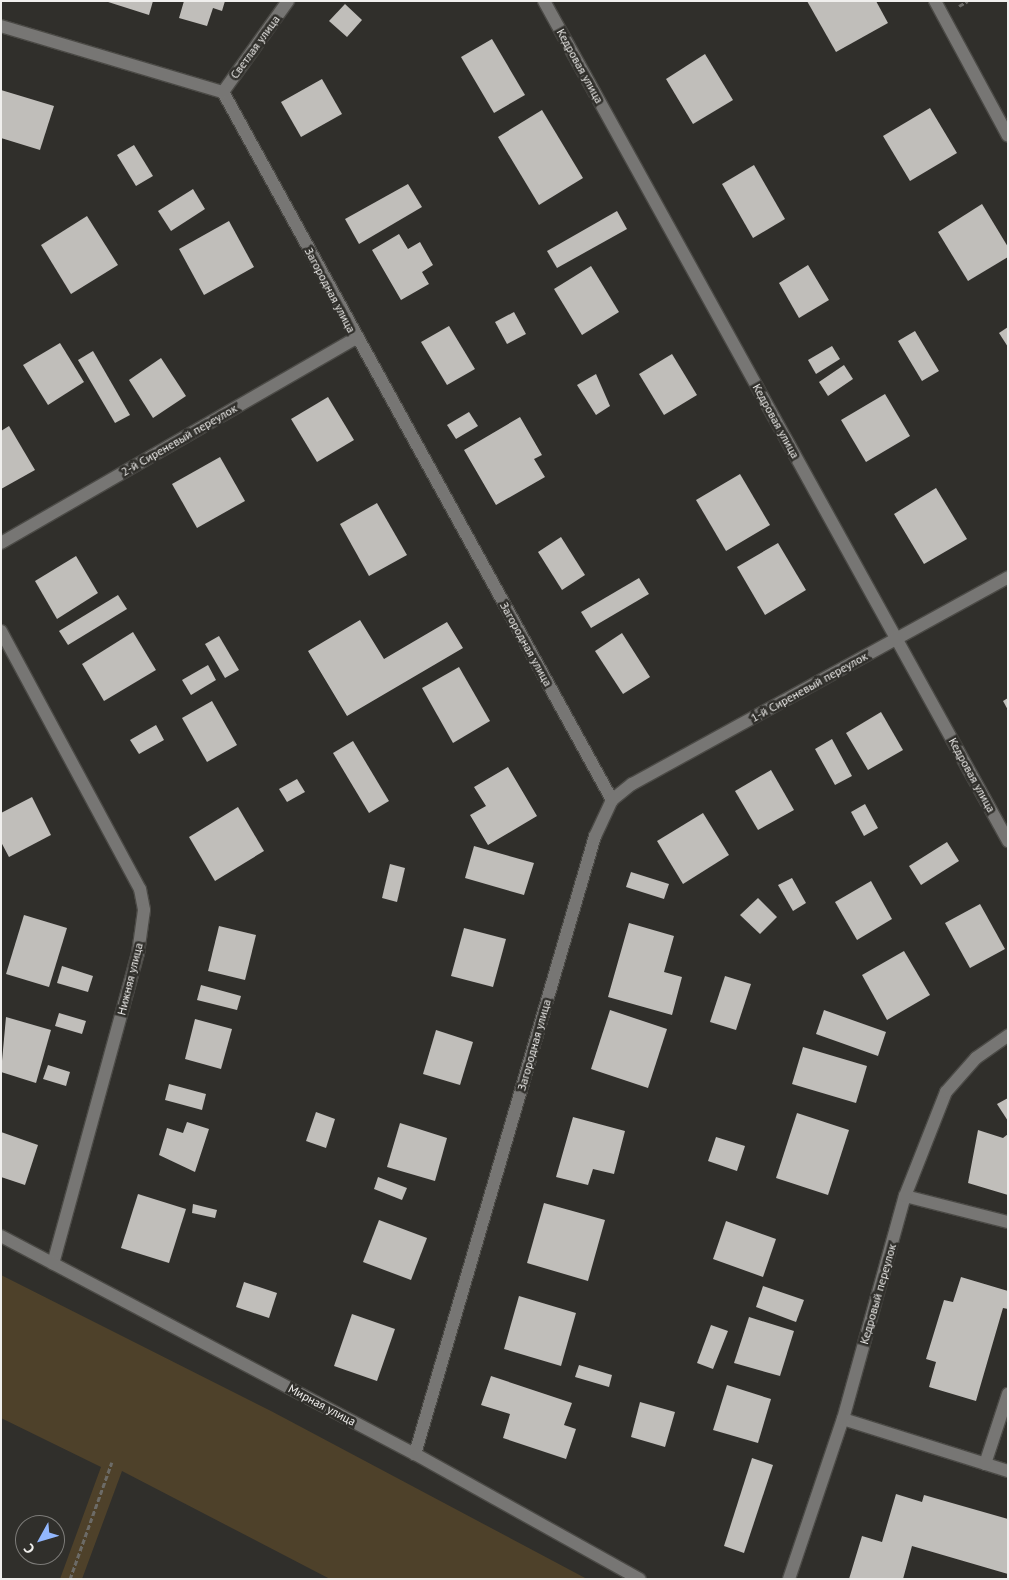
<!DOCTYPE html>
<meta charset="utf-8">
<style>
body{margin:0}
#map{position:relative;width:1009px;height:1580px;overflow:hidden;background:#302f2b;font-family:"PT Sans",sans-serif}
div>[style]{position:absolute}
[style*='--x']{left:calc(var(--x)*1px);top:calc(var(--y)*1px);width:calc(var(--w)*1px);rotate:calc(var(--a)*1deg)}
.green>*{inset:0;background:#4e412a}
.building>*{inset:0;background:#c0beba}
.path>*{height:3px;margin-top:-1.5px;transform-origin:0;background:repeating-linear-gradient(90deg,#6c6b67 0 5px,transparent 0 7.5px)}
.roads{filter:drop-shadow(1px 0 #4b4a46) drop-shadow(-1px 0 #4b4a46) drop-shadow(0 1px #4b4a46) drop-shadow(0 -1px #4b4a46)}
.minor>*{height:12px;margin:-6px;padding:0 6px;transform-origin:6px;border-radius:6px;background:#777674}
span{translate:-50% -50%;white-space:nowrap;text-align:center;line-height:1.15;-webkit-text-stroke:5px #302f2b;paint-order:stroke}
.street-label{font-size:12px;color:#f0efed}
.frame{position:absolute;inset:0;border:2px solid #f0efed;pointer-events:none}
.north{position:absolute;left:15px;top:1515px;width:50px;height:50px;box-sizing:border-box;background:#302f2b;border:1px solid #7d7c79;border-radius:50%;rotate:231deg;font-size:14px;font-weight:700;line-height:20px;text-align:center;color:#f0efed}
.north::after{content:'';display:block;margin:auto;width:18px;height:22px;background:#92b7fd;clip-path:polygon(50% 0,100% 100%,50% 72%,0 100%)}
</style>
<div id="map">
<div class="green">
<div style="clip-path:polygon(1px 1275px,271px 1411px,587px 1579px,330px 1579px,122px 1471px,82px 1579px,60px 1579px,101px 1467px,1px 1418px)"></div>
</div>
<div class="building">
<div style="clip-path:polygon(105px 1px,153px 1px,149px 15px)"></div>
<div style="clip-path:polygon(184px 1px,225px 1px,222px 11px,213px 8px,207px 26px,179px 18px)"></div>
<div style="clip-path:polygon(807px 1px,876px 1px,888px 23px,836px 52px)"></div>
<div style="clip-path:polygon(345px 4px,362px 20px,347px 37px,329px 21px)"></div>
<div style="clip-path:polygon(492px 39px,525px 95px,494px 113px,461px 57px)"></div>
<div style="clip-path:polygon(705px 54px,733px 100px,693px 124px,666px 79px)"></div>
<div style="clip-path:polygon(322px 79px,342px 114px,301px 137px,281px 102px)"></div>
<div style="clip-path:polygon(1px 90px,54px 106px,40px 150px,1px 138px)"></div>
<div style="clip-path:polygon(930px 108px,957px 153px,910px 181px,883px 136px)"></div>
<div style="clip-path:polygon(542px 110px,583px 178px,539px 205px,498px 137px)"></div>
<div style="clip-path:polygon(134px 145px,153px 176px,136px 186px,117px 155px)"></div>
<div style="clip-path:polygon(754px 165px,785px 219px,753px 238px,722px 184px)"></div>
<div style="clip-path:polygon(408px 184px,422px 207px,359px 244px,345px 219px)"></div>
<div style="clip-path:polygon(193px 189px,205px 209px,171px 231px,158px 211px)"></div>
<div style="clip-path:polygon(982px 204px,1008px 247px,1008px 257px,968px 281px,938px 232px)"></div>
<div style="clip-path:polygon(617px 211px,627px 229px,557px 268px,547px 251px)"></div>
<div style="clip-path:polygon(87px 216px,118px 265px,71px 294px,41px 245px)"></div>
<div style="clip-path:polygon(229px 221px,254px 267px,204px 295px,179px 249px)"></div>
<div style="clip-path:polygon(399px 234px,408px 249px,420px 242px,433px 265px,422px 272px,429px 284px,401px 300px,372px 250px)"></div>
<div style="clip-path:polygon(808px 265px,829px 300px,799px 318px,779px 283px)"></div>
<div style="clip-path:polygon(591px 266px,619px 312px,582px 335px,554px 289px)"></div>
<div style="clip-path:polygon(514px 312px,526px 334px,507px 344px,495px 322px)"></div>
<div style="clip-path:polygon(449px 326px,475px 369px,447px 385px,421px 342px)"></div>
<div style="clip-path:polygon(1008px 327px,1008px 347px,999px 333px)"></div>
<div style="clip-path:polygon(915px 331px,939px 371px,922px 381px,898px 341px)"></div>
<div style="clip-path:polygon(60px 343px,84px 382px,48px 405px,23px 365px)"></div>
<div style="clip-path:polygon(832px 346px,840px 359px,816px 374px,808px 360px)"></div>
<div style="clip-path:polygon(93px 351px,130px 415px,115px 423px,78px 360px)"></div>
<div style="clip-path:polygon(672px 354px,697px 395px,664px 415px,639px 374px)"></div>
<div style="clip-path:polygon(161px 358px,186px 396px,153px 418px,129px 380px)"></div>
<div style="clip-path:polygon(844px 365px,853px 379px,828px 396px,819px 382px)"></div>
<div style="clip-path:polygon(596px 374px,610px 406px,596px 415px,577px 385px)"></div>
<div style="clip-path:polygon(885px 394px,910px 436px,866px 462px,841px 420px)"></div>
<div style="clip-path:polygon(328px 397px,354px 440px,317px 462px,291px 419px)"></div>
<div style="clip-path:polygon(469px 412px,478px 426px,456px 439px,447px 425px)"></div>
<div style="clip-path:polygon(520px 417px,542px 455px,534px 459px,545px 477px,496px 505px,464px 450px)"></div>
<div style="clip-path:polygon(9px 426px,35px 470px,1px 489px,1px 431px)"></div>
<div style="clip-path:polygon(220px 457px,245px 501px,197px 528px,172px 484px)"></div>
<div style="clip-path:polygon(740px 474px,770px 525px,726px 551px,696px 500px)"></div>
<div style="clip-path:polygon(936px 488px,967px 539px,924px 564px,894px 514px)"></div>
<div style="clip-path:polygon(377px 503px,407px 555px,369px 576px,340px 524px)"></div>
<div style="clip-path:polygon(561px 537px,585px 575px,562px 590px,538px 552px)"></div>
<div style="clip-path:polygon(778px 543px,806px 590px,765px 615px,737px 567px)"></div>
<div style="clip-path:polygon(76px 556px,98px 593px,57px 619px,35px 581px)"></div>
<div style="clip-path:polygon(639px 578px,649px 594px,591px 628px,581px 612px)"></div>
<div style="clip-path:polygon(118px 595px,127px 609px,68px 645px,59px 631px)"></div>
<div style="clip-path:polygon(360px 620px,384px 659px,447px 622px,463px 648px,347px 716px,308px 651px)"></div>
<div style="clip-path:polygon(133px 632px,156px 670px,104px 701px,82px 664px)"></div>
<div style="clip-path:polygon(622px 633px,650px 677px,623px 694px,595px 651px)"></div>
<div style="clip-path:polygon(219px 636px,239px 670px,225px 678px,205px 644px)"></div>
<div style="clip-path:polygon(208px 665px,216px 680px,191px 695px,182px 680px)"></div>
<div style="clip-path:polygon(459px 667px,490px 721px,453px 743px,422px 688px)"></div>
<div style="clip-path:polygon(1008px 698px,1008px 710px,1003px 701px)"></div>
<div style="clip-path:polygon(212px 701px,237px 745px,207px 762px,182px 718px)"></div>
<div style="clip-path:polygon(881px 712px,903px 750px,868px 770px,846px 733px)"></div>
<div style="clip-path:polygon(156px 725px,164px 740px,139px 754px,130px 740px)"></div>
<div style="clip-path:polygon(832px 739px,852px 776px,835px 785px,815px 749px)"></div>
<div style="clip-path:polygon(353px 741px,389px 801px,369px 813px,333px 753px)"></div>
<div style="clip-path:polygon(508px 767px,537px 816px,488px 845px,470px 815px,486px 806px,474px 787px)"></div>
<div style="clip-path:polygon(771px 770px,794px 810px,758px 830px,735px 791px)"></div>
<div style="clip-path:polygon(297px 779px,305px 792px,287px 802px,279px 789px)"></div>
<div style="clip-path:polygon(32px 797px,51px 835px,9px 857px,1px 842px,1px 813px)"></div>
<div style="clip-path:polygon(865px 804px,878px 828px,864px 836px,851px 812px)"></div>
<div style="clip-path:polygon(238px 807px,264px 851px,215px 881px,189px 837px)"></div>
<div style="clip-path:polygon(703px 813px,729px 855px,683px 884px,657px 841px)"></div>
<div style="clip-path:polygon(947px 842px,959px 861px,921px 885px,909px 866px)"></div>
<div style="clip-path:polygon(474px 846px,534px 863px,524px 895px,465px 878px)"></div>
<div style="clip-path:polygon(390px 864px,405px 868px,397px 902px,382px 898px)"></div>
<div style="clip-path:polygon(631px 872px,669px 884px,664px 899px,626px 887px)"></div>
<div style="clip-path:polygon(792px 878px,806px 903px,793px 911px,778px 885px)"></div>
<div style="clip-path:polygon(871px 881px,892px 919px,857px 940px,835px 902px)"></div>
<div style="clip-path:polygon(758px 898px,777px 917px,760px 934px,740px 915px)"></div>
<div style="clip-path:polygon(980px 904px,1005px 949px,970px 968px,945px 923px)"></div>
<div style="clip-path:polygon(24px 915px,67px 928px,49px 987px,6px 974px)"></div>
<div style="clip-path:polygon(629px 923px,674px 936px,664px 972px,682px 977px,672px 1015px,608px 997px)"></div>
<div style="clip-path:polygon(219px 926px,256px 935px,245px 980px,208px 971px)"></div>
<div style="clip-path:polygon(464px 928px,506px 939px,493px 987px,451px 976px)"></div>
<div style="clip-path:polygon(904px 951px,930px 995px,887px 1020px,862px 975px)"></div>
<div style="clip-path:polygon(62px 966px,93px 976px,88px 992px,57px 983px)"></div>
<div style="clip-path:polygon(725px 976px,751px 984px,736px 1030px,710px 1022px)"></div>
<div style="clip-path:polygon(201px 985px,241px 996px,237px 1010px,197px 1000px)"></div>
<div style="clip-path:polygon(610px 1010px,667px 1029px,648px 1088px,591px 1069px)"></div>
<div style="clip-path:polygon(824px 1010px,886px 1032px,878px 1056px,816px 1034px)"></div>
<div style="clip-path:polygon(59px 1013px,86px 1021px,82px 1034px,55px 1026px)"></div>
<div style="clip-path:polygon(6px 1017px,51px 1030px,36px 1083px,1px 1072px)"></div>
<div style="clip-path:polygon(195px 1019px,232px 1029px,221px 1069px,185px 1059px)"></div>
<div style="clip-path:polygon(436px 1030px,473px 1042px,460px 1085px,423px 1074px)"></div>
<div style="clip-path:polygon(803px 1047px,867px 1066px,856px 1103px,792px 1084px)"></div>
<div style="clip-path:polygon(48px 1065px,70px 1072px,66px 1086px,43px 1079px)"></div>
<div style="clip-path:polygon(169px 1084px,206px 1094px,202px 1110px,165px 1100px)"></div>
<div style="clip-path:polygon(1008px 1098px,1008px 1121px,997px 1104px)"></div>
<div style="clip-path:polygon(316px 1112px,335px 1119px,326px 1148px,306px 1141px)"></div>
<div style="clip-path:polygon(797px 1113px,849px 1130px,828px 1195px,776px 1178px)"></div>
<div style="clip-path:polygon(573px 1117px,625px 1131px,614px 1174px,593px 1169px,588px 1185px,556px 1177px)"></div>
<div style="clip-path:polygon(187px 1122px,209px 1129px,195px 1172px,159px 1155px,167px 1128px,183px 1133px)"></div>
<div style="clip-path:polygon(400px 1123px,447px 1138px,435px 1181px,387px 1167px)"></div>
<div style="clip-path:polygon(978px 1130px,1003px 1138px,1008px 1134px,1008px 1195px,968px 1183px)"></div>
<div style="clip-path:polygon(1px 1132px,38px 1145px,25px 1185px,1px 1177px)"></div>
<div style="clip-path:polygon(716px 1137px,745px 1146px,737px 1171px,708px 1161px)"></div>
<div style="clip-path:polygon(378px 1177px,407px 1188px,402px 1200px,374px 1189px)"></div>
<div style="clip-path:polygon(138px 1194px,186px 1209px,169px 1263px,121px 1248px)"></div>
<div style="clip-path:polygon(544px 1203px,605px 1220px,588px 1281px,527px 1263px)"></div>
<div style="clip-path:polygon(193px 1204px,217px 1210px,215px 1218px,192px 1213px)"></div>
<div style="clip-path:polygon(379px 1220px,427px 1238px,411px 1280px,363px 1262px)"></div>
<div style="clip-path:polygon(726px 1221px,776px 1239px,763px 1277px,713px 1259px)"></div>
<div style="clip-path:polygon(961px 1277px,1008px 1291px,1008px 1309px,1003px 1308px,976px 1401px,929px 1387px,936px 1362px,926px 1359px,944px 1300px,953px 1302px)"></div>
<div style="clip-path:polygon(244px 1282px,277px 1293px,269px 1318px,236px 1307px)"></div>
<div style="clip-path:polygon(763px 1286px,804px 1300px,796px 1322px,756px 1307px)"></div>
<div style="clip-path:polygon(519px 1296px,576px 1313px,561px 1366px,504px 1349px)"></div>
<div style="clip-path:polygon(352px 1314px,395px 1329px,377px 1381px,334px 1366px)"></div>
<div style="clip-path:polygon(749px 1317px,794px 1331px,780px 1376px,734px 1363px)"></div>
<div style="clip-path:polygon(711px 1325px,728px 1331px,713px 1369px,697px 1363px)"></div>
<div style="clip-path:polygon(579px 1365px,612px 1375px,609px 1387px,575px 1377px)"></div>
<div style="clip-path:polygon(491px 1376px,572px 1403px,564px 1425px,576px 1429px,566px 1459px,503px 1438px,510px 1414px,481px 1405px)"></div>
<div style="clip-path:polygon(727px 1385px,771px 1399px,758px 1443px,713px 1430px)"></div>
<div style="clip-path:polygon(640px 1402px,675px 1412px,665px 1447px,631px 1437px)"></div>
<div style="clip-path:polygon(752px 1458px,773px 1465px,744px 1553px,724px 1546px)"></div>
<div style="clip-path:polygon(896px 1494px,922px 1502px,924px 1495px,1008px 1519px,1008px 1574px,912px 1546px,903px 1579px,849px 1579px,862px 1536px,882px 1542px)"></div>
</div>
<div class="path">
<div style="--x:959;--y:6;--w:10;--a:-29"></div>
<div style="--x:70;--y:1579;--w:124;--a:-70.3"></div>
</div>
<div class="roads">
<div class="minor">
<div style="--x:544;--y:1;--w:960;--a:61.08"></div>
<div style="--x:935;--y:1;--w:153;--a:61.6"></div>
<div style="--x:1;--y:26;--w:232;--a:16.6"></div>
<div style="--x:223;--y:92;--w:808;--a:61.21"></div>
<div style="--x:612;--y:800;--w:40;--a:115"></div>
<div style="--x:595;--y:836;--w:644;--a:106.24"></div>
<div style="--x:223;--y:92;--w:112;--a:-54.5"></div>
<div style="--x:1;--y:543;--w:410;--a:-30"></div>
<div style="--x:1;--y:631;--w:293;--a:61.7"></div>
<div style="--x:140;--y:889;--w:21;--a:79"></div>
<div style="--x:144;--y:910;--w:43;--a:97.9"></div>
<div style="--x:138;--y:953;--w:322;--a:105.3"></div>
<div style="--x:612;--y:800;--w:26;--a:-39"></div>
<div style="--x:632;--y:784;--w:429;--a:-28.8"></div>
<div style="--x:905;--y:1196;--w:106;--a:14.2"></div>
<div style="--x:1;--y:1236;--w:468;--a:27.8"></div>
<div style="--x:415;--y:1454;--w:257;--a:29.1"></div>
<div style="--x:843;--y:1419;--w:173;--a:17.5"></div>
<div style="--x:985;--y:1464;--w:74;--a:-71.8"></div>
<div style="--x:789;--y:1579;--w:169;--a:-71.4"></div>
<div style="--x:843;--y:1419;--w:231;--a:-74.5"></div>
<div style="--x:905;--y:1196;--w:112;--a:-68.5"></div>
<div style="--x:946;--y:1092;--w:45;--a:-48.6"></div>
<div style="--x:976;--y:1058;--w:39;--a:-35"></div>
</div>
</div>
<div class="street-label">
<span style="left:255px;top:47px;rotate:-54deg">Светлая улица</span>
<span style="left:580px;top:66px;rotate:61deg">Кедровая улица</span>
<span style="left:330px;top:290px;rotate:62deg">Загородная улица</span>
<span style="left:776px;top:421px;rotate:61deg">Кедровая улица</span>
<span style="left:179px;top:440px;rotate:-30deg">2-й Сиреневый переулок</span>
<span style="left:526px;top:644px;rotate:61deg">Загородная улица</span>
<span style="left:809px;top:687px;rotate:-29deg">1-й Сиреневый переулок</span>
<span style="left:972px;top:775px;rotate:61deg">Кедровая улица</span>
<span style="left:130px;top:979px;rotate:-76deg">Нижняя улица</span>
<span style="left:534px;top:1045px;rotate:-74deg">Загородная улица</span>
<span style="left:878px;top:1294px;rotate:-74deg">Кедровый переулок</span>
<span style="left:322px;top:1405px;rotate:28deg">Мирная улица</span>
</div>
<div class="frame"></div>
<div class="north">С</div>
</div>
